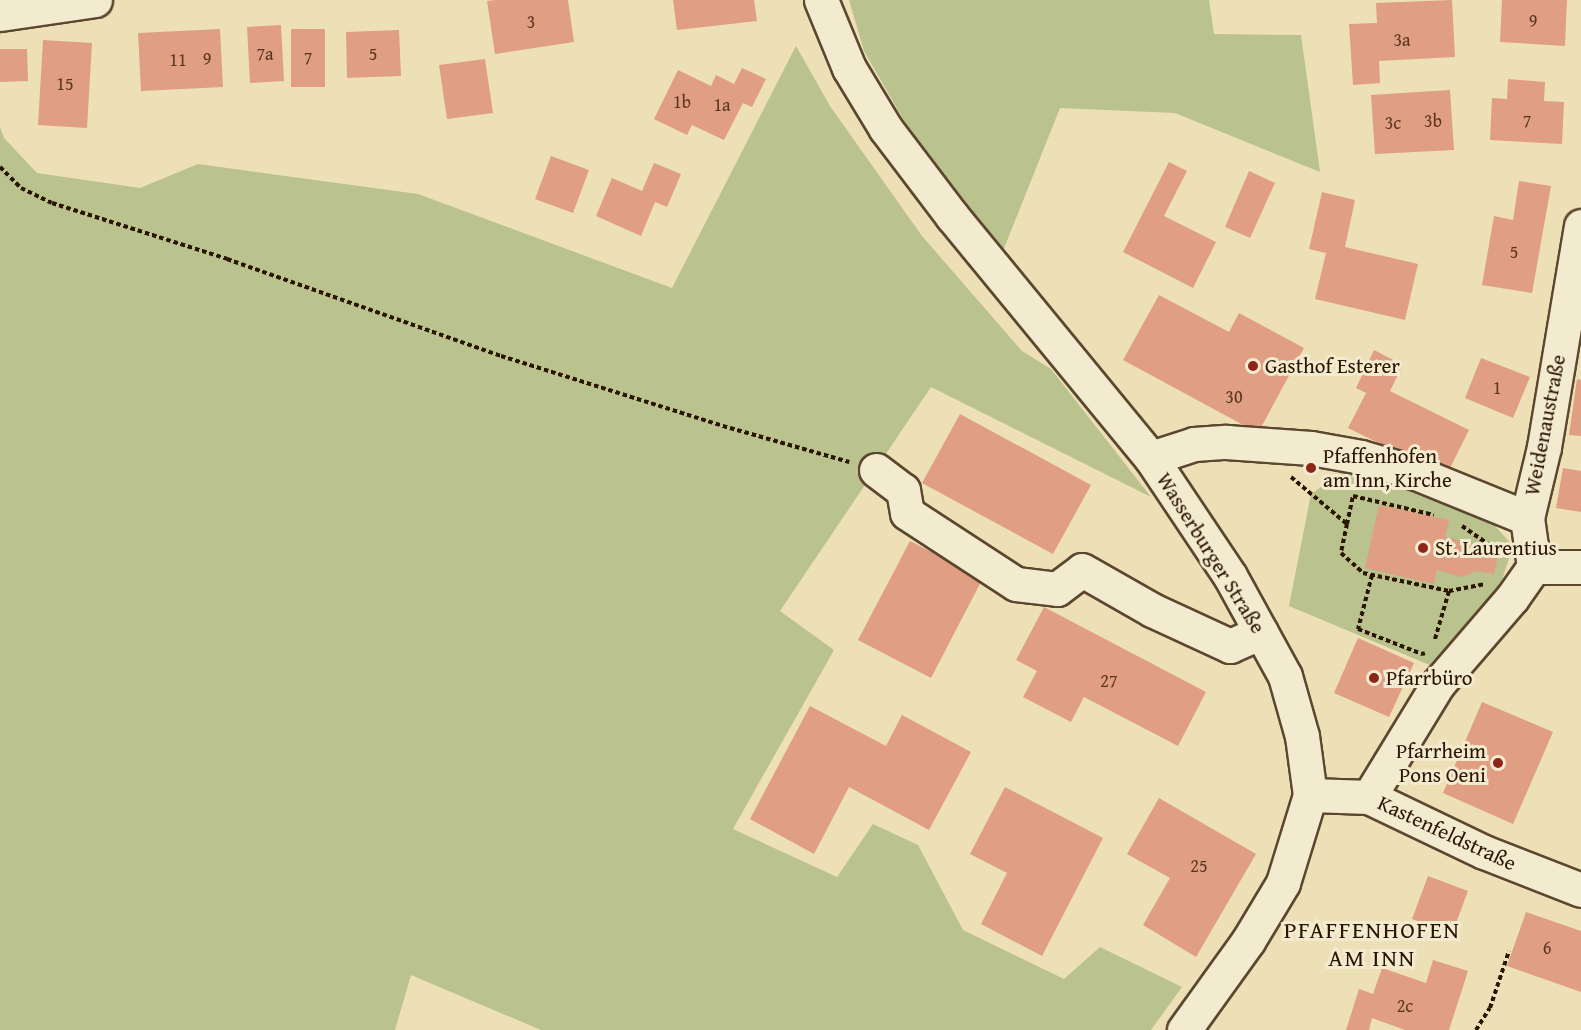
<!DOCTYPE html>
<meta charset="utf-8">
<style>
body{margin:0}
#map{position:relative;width:1581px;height:1030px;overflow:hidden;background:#ede0b7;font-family:"Gentium Book Plus",serif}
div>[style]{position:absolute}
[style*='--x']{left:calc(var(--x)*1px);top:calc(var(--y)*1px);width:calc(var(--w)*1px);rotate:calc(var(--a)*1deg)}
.green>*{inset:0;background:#bac28d}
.building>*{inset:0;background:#e09e82}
.path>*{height:4px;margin-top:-2px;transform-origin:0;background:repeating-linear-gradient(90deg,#2b1400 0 4.5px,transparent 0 7.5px)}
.roads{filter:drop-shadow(2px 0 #5c472e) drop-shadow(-2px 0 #5c472e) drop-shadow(0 2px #5c472e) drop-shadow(0 -2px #5c472e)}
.minor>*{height:33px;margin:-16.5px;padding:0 16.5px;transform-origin:16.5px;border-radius:16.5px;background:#f3ebd0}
.dots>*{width:16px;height:16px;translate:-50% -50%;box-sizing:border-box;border:3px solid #f3ebd0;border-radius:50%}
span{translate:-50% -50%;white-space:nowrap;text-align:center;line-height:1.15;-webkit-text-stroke:6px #f3ebd0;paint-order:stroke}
.number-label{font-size:18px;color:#583620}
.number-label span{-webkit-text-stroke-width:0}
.poi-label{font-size:21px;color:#2b1400}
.left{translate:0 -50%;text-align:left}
.right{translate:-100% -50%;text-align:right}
.street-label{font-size:21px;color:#2b1400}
.quarter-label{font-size:24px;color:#2b1400;letter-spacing:1.5px}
</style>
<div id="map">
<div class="green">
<div style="clip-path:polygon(849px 0,1209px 0,1214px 34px,1301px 35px,1320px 172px,1175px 113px,1060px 108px,1003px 251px,906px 124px,864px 51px)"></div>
<div style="clip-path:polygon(796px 46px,830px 106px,922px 236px,1022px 351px,1051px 369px,1151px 497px,931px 387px,780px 611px,834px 650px,733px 829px,837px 877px,873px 824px,918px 845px,963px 930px,1064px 979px,1100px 947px,1182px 987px,1151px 1030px,541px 1030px,411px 975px,395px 1030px,0 1030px,0 127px,4px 138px,37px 173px,140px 188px,198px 164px,418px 194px,672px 288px)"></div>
<div style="clip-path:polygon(1352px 465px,1478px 507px,1513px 546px,1502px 580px,1465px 633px,1432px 666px,1289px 606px,1311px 494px)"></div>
</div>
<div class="building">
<div style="clip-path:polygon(496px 0,568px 0,574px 42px,495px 54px,487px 1px)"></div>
<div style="clip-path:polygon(673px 0,754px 0,757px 21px,677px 30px)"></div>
<div style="clip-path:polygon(1452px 0,1455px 57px,1379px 61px,1380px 83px,1353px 85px,1349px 24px,1377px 23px,1376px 3px)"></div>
<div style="clip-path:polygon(1502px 0,1567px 0,1565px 46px,1500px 42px)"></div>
<div style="clip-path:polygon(281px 25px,284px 81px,250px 83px,247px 27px)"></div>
<div style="clip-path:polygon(220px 29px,223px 87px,141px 91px,138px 33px)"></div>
<div style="clip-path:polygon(291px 29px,325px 29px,325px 87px,291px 87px)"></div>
<div style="clip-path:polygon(399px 30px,401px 76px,347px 78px,346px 32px)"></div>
<div style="clip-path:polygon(43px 40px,92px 43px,87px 128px,38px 125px)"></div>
<div style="clip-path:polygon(0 49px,27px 49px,28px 81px,0 82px)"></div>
<div style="clip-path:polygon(485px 59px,493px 113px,447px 119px,439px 65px)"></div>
<div style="clip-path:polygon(742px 68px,766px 79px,752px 107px,743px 103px,724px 140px,692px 125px,687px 135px,654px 119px,678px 70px,711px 86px,716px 75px,734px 84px)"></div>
<div style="clip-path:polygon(1508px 79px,1545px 82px,1544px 101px,1564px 102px,1562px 144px,1490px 140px,1492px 98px,1507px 99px)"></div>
<div style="clip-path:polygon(1450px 90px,1454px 150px,1375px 154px,1371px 95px)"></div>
<div style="clip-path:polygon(551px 156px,589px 170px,573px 213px,535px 199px)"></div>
<div style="clip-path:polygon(1169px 162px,1187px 171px,1164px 216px,1216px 242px,1193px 288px,1123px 252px)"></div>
<div style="clip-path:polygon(654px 163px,681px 174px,667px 207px,655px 202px,641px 236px,596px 216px,612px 178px,642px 191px)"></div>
<div style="clip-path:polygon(1249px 171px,1275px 183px,1250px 238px,1225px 227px)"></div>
<div style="clip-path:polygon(1519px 181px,1551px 186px,1532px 293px,1482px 285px,1494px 216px,1513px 220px)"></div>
<div style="clip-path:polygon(1322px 192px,1355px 200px,1345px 247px,1418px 264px,1405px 320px,1315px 299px,1326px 253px,1309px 249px)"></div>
<div style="clip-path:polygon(1159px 295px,1229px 332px,1239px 313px,1304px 348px,1258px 433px,1123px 360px)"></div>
<div style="clip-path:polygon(1374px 350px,1403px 365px,1390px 391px,1469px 430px,1446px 476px,1348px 428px,1366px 393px,1356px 388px)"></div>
<div style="clip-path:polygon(1481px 358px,1530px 377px,1513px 418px,1465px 398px)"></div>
<div style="clip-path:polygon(1577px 379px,1581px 380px,1581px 436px,1569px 435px)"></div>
<div style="clip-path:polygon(960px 414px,1091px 485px,1053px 554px,922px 483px)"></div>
<div style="clip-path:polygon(1563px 468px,1581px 471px,1581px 512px,1556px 508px)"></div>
<div style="clip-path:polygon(1379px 505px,1449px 520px,1445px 537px,1472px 543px,1480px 552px,1498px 555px,1494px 574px,1476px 571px,1462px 577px,1437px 570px,1434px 584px,1365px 568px)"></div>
<div style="clip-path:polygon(910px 541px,983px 578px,931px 678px,858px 640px)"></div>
<div style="clip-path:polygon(1044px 607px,1206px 692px,1178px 746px,1084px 697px,1071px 722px,1023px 697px,1037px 671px,1016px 660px)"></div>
<div style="clip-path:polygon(1358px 638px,1414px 663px,1389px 717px,1334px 693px)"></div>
<div style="clip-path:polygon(1482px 702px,1553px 732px,1513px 824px,1443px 793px)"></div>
<div style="clip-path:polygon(810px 706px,886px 746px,902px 715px,971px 752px,929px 830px,849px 787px,814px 854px,750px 819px)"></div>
<div style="clip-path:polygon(1005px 787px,1103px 838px,1042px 956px,981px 924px,1007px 873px,970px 854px)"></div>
<div style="clip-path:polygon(1159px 798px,1256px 854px,1196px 957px,1143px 925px,1170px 878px,1127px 854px)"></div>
<div style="clip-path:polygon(1428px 876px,1468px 891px,1452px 934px,1412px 919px)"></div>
<div style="clip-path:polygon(1526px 912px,1581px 931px,1581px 992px,1507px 966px)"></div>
<div style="clip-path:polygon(1433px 960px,1468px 971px,1449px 1030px,1405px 1030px,1372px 1018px,1369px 1030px,1346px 1030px,1359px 989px,1373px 994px,1382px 968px,1426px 983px)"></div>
</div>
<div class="path">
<div style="--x:0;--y:167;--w:30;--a:45"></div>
<div style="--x:21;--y:188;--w:34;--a:26"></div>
<div style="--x:52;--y:203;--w:184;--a:17.7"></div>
<div style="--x:227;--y:259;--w:291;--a:19.5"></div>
<div style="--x:501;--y:356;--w:240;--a:17.5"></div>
<div style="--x:730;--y:428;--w:124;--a:15.9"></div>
<div style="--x:1291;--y:477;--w:73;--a:40"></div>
<div style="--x:1347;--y:524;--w:30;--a:102"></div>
<div style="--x:1341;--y:553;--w:30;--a:42"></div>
<div style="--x:1363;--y:573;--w:88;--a:11.8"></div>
<div style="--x:1449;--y:591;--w:37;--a:-11"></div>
<div style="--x:1347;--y:524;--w:29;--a:-78"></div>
<div style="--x:1353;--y:496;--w:83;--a:13.2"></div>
<div style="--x:1462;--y:526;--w:47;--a:34.7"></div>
<div style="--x:1372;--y:575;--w:56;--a:104.5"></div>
<div style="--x:1358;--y:629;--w:69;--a:21.3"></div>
<div style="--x:1422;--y:654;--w:3;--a:-18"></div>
<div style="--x:1435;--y:639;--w:50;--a:-73.7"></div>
<div style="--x:1476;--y:1030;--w:26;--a:-58"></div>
<div style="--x:1490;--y:1008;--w:60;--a:-71.6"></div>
</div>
<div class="roads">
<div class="minor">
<div style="--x:821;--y:0;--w:74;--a:67.6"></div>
<div style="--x:849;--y:68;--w:71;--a:58.8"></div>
<div style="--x:886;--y:129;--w:109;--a:52.8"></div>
<div style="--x:952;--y:216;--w:313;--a:50.6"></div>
<div style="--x:1151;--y:458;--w:142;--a:56.2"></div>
<div style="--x:1230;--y:576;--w:114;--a:61.2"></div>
<div style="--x:1285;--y:676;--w:62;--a:74.2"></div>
<div style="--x:1302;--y:736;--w:60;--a:82.3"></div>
<div style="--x:1310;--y:795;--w:92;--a:107.1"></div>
<div style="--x:1283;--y:883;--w:68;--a:121.1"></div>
<div style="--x:1248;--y:941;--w:110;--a:125.7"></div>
<div style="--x:0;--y:14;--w:96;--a:-8.4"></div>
<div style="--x:1151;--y:458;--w:45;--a:-18"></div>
<div style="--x:1194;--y:444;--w:32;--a:-4"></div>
<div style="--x:1226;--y:442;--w:85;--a:4"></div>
<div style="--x:1311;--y:448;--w:51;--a:10.2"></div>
<div style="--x:1361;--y:457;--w:57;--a:16.2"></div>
<div style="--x:1416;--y:473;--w:120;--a:22.1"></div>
<div style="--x:876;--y:470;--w:34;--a:37"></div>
<div style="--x:903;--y:490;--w:23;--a:80"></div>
<div style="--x:907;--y:513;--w:130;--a:33.1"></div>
<div style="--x:1016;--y:584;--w:41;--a:7"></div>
<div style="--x:1057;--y:589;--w:31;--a:-37"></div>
<div style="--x:1082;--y:570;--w:81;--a:29.7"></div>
<div style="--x:1152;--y:610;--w:86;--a:24.8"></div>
<div style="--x:1230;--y:646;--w:34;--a:-24"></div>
<div style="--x:1534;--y:567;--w:47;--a:0"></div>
<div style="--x:1310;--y:795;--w:59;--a:1.9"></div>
<div style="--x:1369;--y:797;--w:127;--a:25.6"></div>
<div style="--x:1484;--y:852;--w:104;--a:21.4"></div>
<div style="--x:1369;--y:797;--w:132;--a:-58.6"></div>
<div style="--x:1438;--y:684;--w:113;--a:-49.3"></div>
<div style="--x:1512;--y:598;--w:38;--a:-55"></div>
<div style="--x:1534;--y:567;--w:49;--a:-98.1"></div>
<div style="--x:1527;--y:518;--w:73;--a:-76.5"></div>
<div style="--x:1544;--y:447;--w:224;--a:-80.5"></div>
</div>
</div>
<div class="dots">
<div style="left:1253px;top:366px;background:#8f2418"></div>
<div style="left:1311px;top:468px;background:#8f2418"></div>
<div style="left:1423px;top:548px;background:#8f2418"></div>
<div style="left:1374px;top:678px;background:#8f2418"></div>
<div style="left:1498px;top:763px;background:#8f2418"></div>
</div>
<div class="number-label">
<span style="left:1533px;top:21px">9</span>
<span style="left:531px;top:22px">3</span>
<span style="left:1402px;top:40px">3a</span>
<span style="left:265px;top:54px">7a</span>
<span style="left:373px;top:54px">5</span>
<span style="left:308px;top:58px">7</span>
<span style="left:207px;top:59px">9</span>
<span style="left:178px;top:60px">11</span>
<span style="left:65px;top:84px">15</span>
<span style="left:682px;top:102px">1b</span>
<span style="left:722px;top:105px">1a</span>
<span style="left:1433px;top:121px">3b</span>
<span style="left:1527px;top:121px">7</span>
<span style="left:1393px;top:123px">3c</span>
<span style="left:1514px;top:252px">5</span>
<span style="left:1497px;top:388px">1</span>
<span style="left:1234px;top:397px">30</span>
<span style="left:1109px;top:681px">27</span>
<span style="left:1199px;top:866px">25</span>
<span style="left:1547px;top:948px">6</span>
<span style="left:1405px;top:1006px">2c</span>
</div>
<div class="poi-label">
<span class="left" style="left:1265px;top:366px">Gasthof Esterer</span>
<span class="left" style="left:1323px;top:468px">Pfaffenhofen<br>am Inn, Kirche</span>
<span class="left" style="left:1435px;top:548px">St. Laurentius</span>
<span class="left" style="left:1386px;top:678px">Pfarrbüro</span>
<span class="right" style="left:1486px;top:763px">Pfarrheim<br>Pons Oeni</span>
</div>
<div class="street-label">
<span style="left:1545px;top:425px;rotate:-79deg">Weidenaustraße</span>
<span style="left:1211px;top:553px;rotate:58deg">Wasserburger Straße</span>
<span style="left:1447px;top:833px;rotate:25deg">Kastenfeldstraße</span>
</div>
<div class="quarter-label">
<span style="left:1372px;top:944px">PFAFFENHOFEN<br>AM INN</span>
</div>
</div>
